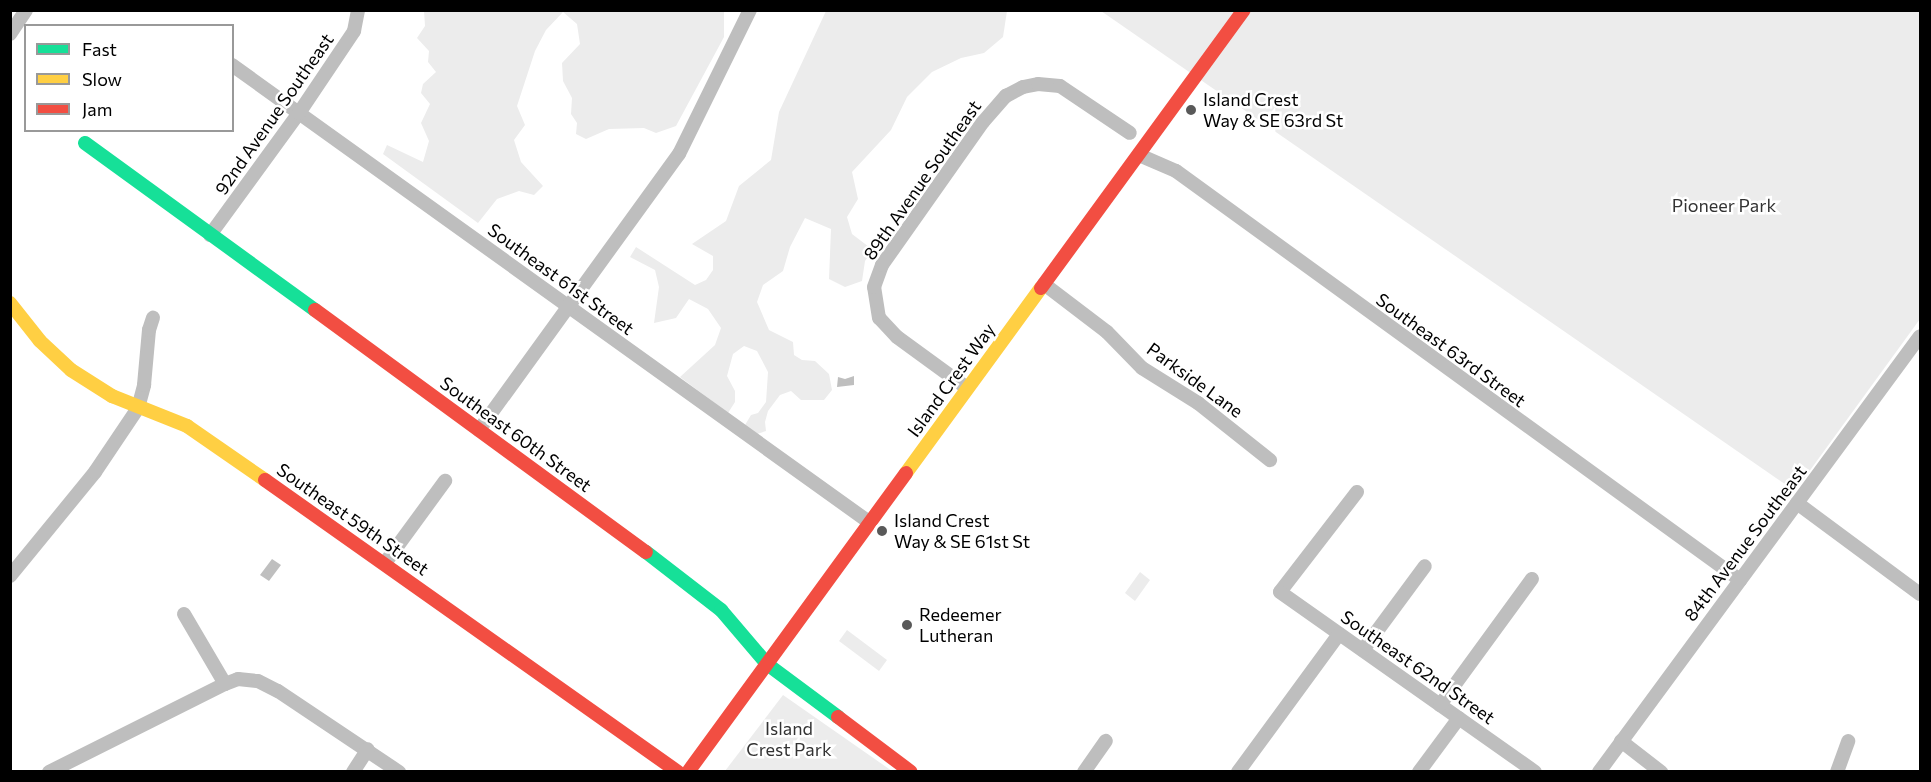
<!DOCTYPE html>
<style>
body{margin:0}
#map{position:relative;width:1931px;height:782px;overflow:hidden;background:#fff;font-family:Commissioner,sans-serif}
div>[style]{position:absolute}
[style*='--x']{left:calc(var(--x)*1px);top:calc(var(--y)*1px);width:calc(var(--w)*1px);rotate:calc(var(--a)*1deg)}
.green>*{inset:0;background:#ececec}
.water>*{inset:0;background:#bfbfbf}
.street>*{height:14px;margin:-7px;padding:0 7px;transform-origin:7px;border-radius:7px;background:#bebebe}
.fast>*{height:14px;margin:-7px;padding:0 7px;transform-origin:7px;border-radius:7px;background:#16e098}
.slow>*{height:14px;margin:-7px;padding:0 7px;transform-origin:7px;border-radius:7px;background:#ffcf43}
.jam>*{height:14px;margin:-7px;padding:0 7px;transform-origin:7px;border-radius:7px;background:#f24e42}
.dots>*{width:16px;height:16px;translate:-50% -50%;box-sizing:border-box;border:3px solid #fff;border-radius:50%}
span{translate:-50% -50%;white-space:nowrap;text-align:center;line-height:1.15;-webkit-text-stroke:5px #fff;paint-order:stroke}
.poi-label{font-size:18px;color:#000}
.left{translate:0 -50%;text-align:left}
.street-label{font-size:18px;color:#000}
.park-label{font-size:18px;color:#333}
.frame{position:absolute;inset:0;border:12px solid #000;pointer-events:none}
.legend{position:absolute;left:24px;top:24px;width:210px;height:108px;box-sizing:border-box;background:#fff;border:2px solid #999;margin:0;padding:8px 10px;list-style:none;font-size:18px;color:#000}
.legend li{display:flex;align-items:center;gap:12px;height:30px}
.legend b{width:30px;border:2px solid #999}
</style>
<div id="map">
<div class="green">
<div style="clip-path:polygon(424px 11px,724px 11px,724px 37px,676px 126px,656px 133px,644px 128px,609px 129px,586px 139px,576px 134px,577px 123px,571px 114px,572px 98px,563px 81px,562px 63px,580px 44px,577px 24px,563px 12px,546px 30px,535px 51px,517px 106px,525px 125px,514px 140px,521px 162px,543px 186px,534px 195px,519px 191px,497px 199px,478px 223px,383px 154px,387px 145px,423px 162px,429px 141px,421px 123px,430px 104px,421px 93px,423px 84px,436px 72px,428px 62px,429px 51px,417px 38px,425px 26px)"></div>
<div style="clip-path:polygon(826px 11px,1007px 11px,1003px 37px,984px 53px,961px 58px,932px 72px,907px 97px,891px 130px,852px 172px,858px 199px,847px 217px,852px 234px,873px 250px,865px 261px,862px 281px,845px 287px,829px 279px,831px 229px,805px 218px,790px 247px,783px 271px,763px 285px,757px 302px,769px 330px,793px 342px,794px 355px,802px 360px,815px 361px,829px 374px,832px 390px,824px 400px,801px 400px,791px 391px,780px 395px,768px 411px,765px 422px,766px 431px,757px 434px,745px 425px,751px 415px,758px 413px,766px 402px,768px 372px,757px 351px,744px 346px,733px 354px,727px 376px,735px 391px,735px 402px,728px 413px,680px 377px,715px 345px,721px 328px,708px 309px,689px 299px,676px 318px,654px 323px,659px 287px,655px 270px,630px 257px,636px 247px,695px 285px,706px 280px,713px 270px,713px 256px,692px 244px,726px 221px,739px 186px,771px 160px,779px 112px)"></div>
<div style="clip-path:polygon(1101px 11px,1920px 11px,1920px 319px,1795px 491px)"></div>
<div style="clip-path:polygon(1140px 572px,1150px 580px,1135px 601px,1125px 593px)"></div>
<div style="clip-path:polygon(847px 630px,887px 660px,879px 671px,839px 641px)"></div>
<div style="clip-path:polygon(783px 695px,892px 771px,725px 771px)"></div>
</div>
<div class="water">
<div style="clip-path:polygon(854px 376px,854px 385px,837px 387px,838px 377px,845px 379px)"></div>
<div style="clip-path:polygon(272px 559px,281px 565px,269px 581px,260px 575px)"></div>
</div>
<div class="street">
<div style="--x:10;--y:34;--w:29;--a:-56"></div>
<div style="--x:232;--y:65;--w:784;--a:35.66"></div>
<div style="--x:1139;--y:155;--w:40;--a:23.4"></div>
<div style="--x:1176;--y:171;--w:697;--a:35.95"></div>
<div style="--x:210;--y:235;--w:151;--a:-53.9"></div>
<div style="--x:299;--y:113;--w:99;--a:-56.1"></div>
<div style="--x:354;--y:31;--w:21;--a:-79"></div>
<div style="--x:1044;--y:284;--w:79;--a:37.3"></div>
<div style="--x:1107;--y:332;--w:50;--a:45.8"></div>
<div style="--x:1142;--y:368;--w:66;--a:32"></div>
<div style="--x:1198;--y:403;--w:92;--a:38.4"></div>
<div style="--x:967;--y:388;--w:87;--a:-143.9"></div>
<div style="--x:897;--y:337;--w:26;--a:-133"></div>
<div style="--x:879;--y:318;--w:31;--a:-99"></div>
<div style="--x:874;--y:287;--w:23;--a:-70"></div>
<div style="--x:882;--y:265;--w:175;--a:-54.8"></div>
<div style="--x:983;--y:122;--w:35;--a:-49"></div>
<div style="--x:1006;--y:96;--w:19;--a:-28"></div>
<div style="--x:1023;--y:87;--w:15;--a:-11"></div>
<div style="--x:1038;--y:84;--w:22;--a:5"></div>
<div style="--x:1060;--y:86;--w:84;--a:33.9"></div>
<div style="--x:479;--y:430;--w:341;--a:-54.1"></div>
<div style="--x:679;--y:154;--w:161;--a:-63.8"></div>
<div style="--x:1357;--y:492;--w:126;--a:127.6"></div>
<div style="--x:1280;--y:592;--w:312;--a:35.2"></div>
<div style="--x:1797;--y:503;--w:153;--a:36.5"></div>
<div style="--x:385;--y:563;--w:102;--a:-53.8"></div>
<div style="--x:10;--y:576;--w:134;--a:-50.7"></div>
<div style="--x:95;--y:472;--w:77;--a:-56.1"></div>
<div style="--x:138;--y:408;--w:24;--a:-75"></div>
<div style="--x:144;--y:385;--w:55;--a:-84.8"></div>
<div style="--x:149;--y:330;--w:13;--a:-72"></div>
<div style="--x:184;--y:614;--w:81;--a:59.6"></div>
<div style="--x:225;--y:684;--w:14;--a:-21"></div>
<div style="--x:238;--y:679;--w:20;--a:6"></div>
<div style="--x:258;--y:681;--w:22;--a:27"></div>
<div style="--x:278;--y:691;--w:146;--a:33.8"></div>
<div style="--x:1363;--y:650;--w:104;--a:-53.6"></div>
<div style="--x:1440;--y:705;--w:156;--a:-53.9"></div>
<div style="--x:1621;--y:741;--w:51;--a:37.8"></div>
<div style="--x:49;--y:772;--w:197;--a:-26.6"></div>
<div style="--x:353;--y:772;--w:27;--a:-57"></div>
<div style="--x:1084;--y:772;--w:38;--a:-55"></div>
<div style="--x:1238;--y:772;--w:171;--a:-53.8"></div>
<div style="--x:1419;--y:772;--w:67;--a:-53.5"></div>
<div style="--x:1599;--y:772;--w:541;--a:-53.64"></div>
<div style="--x:1837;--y:772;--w:33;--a:-70"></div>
</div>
<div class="fast">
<div style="--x:85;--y:143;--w:284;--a:36"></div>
<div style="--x:646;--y:552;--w:95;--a:37.7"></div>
<div style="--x:721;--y:610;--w:71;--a:49.6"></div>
<div style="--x:767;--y:664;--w:89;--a:36.7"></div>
</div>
<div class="slow">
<div style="--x:10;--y:303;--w:48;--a:51.7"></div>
<div style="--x:40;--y:341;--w:42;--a:43.1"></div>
<div style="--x:71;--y:370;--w:49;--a:32.4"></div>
<div style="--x:112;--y:396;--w:81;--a:21.8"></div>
<div style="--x:187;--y:426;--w:95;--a:34.7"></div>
<div style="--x:906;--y:473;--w:229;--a:-53.9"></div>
</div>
<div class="jam">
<div style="--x:1041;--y:288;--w:344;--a:-53.9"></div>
<div style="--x:315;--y:310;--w:410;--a:36.2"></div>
<div style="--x:265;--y:480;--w:506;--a:35.26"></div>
<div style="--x:838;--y:717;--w:91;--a:37"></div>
<div style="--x:688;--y:772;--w:370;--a:-53.9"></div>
</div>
<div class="dots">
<div style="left:1191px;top:110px;background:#595959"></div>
<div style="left:882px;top:531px;background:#595959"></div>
<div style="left:907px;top:625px;background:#595959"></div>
</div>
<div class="poi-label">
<span class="left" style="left:1203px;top:110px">Island Crest<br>Way &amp; SE 63rd St</span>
<span class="left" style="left:894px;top:531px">Island Crest<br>Way &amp; SE 61st St</span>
<span class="left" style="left:919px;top:625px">Redeemer<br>Lutheran</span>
</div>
<div class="street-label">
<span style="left:274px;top:114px;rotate:-55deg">92nd Avenue Southeast</span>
<span style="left:922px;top:180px;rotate:-55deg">89th Avenue Southeast</span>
<span style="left:561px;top:279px;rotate:36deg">Southeast 61st Street</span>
<span style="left:1451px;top:350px;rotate:36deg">Southeast 63rd Street</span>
<span style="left:951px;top:380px;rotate:-54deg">Island Crest Way</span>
<span style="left:1195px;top:380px;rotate:36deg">Parkside Lane</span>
<span style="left:516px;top:434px;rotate:36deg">Southeast 60th Street</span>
<span style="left:353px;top:519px;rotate:35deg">Southeast 59th Street</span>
<span style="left:1745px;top:543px;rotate:-53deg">84th Avenue Southeast</span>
<span style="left:1418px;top:667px;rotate:35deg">Southeast 62nd Street</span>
</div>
<div class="park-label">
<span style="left:1724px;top:205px">Pioneer Park</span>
<span style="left:789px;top:739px">Island<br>Crest Park</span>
</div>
<div class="frame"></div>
<ul class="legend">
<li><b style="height:8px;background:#16e098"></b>Fast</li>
<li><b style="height:8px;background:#ffcf43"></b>Slow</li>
<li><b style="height:8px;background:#f24e42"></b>Jam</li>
</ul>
</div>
